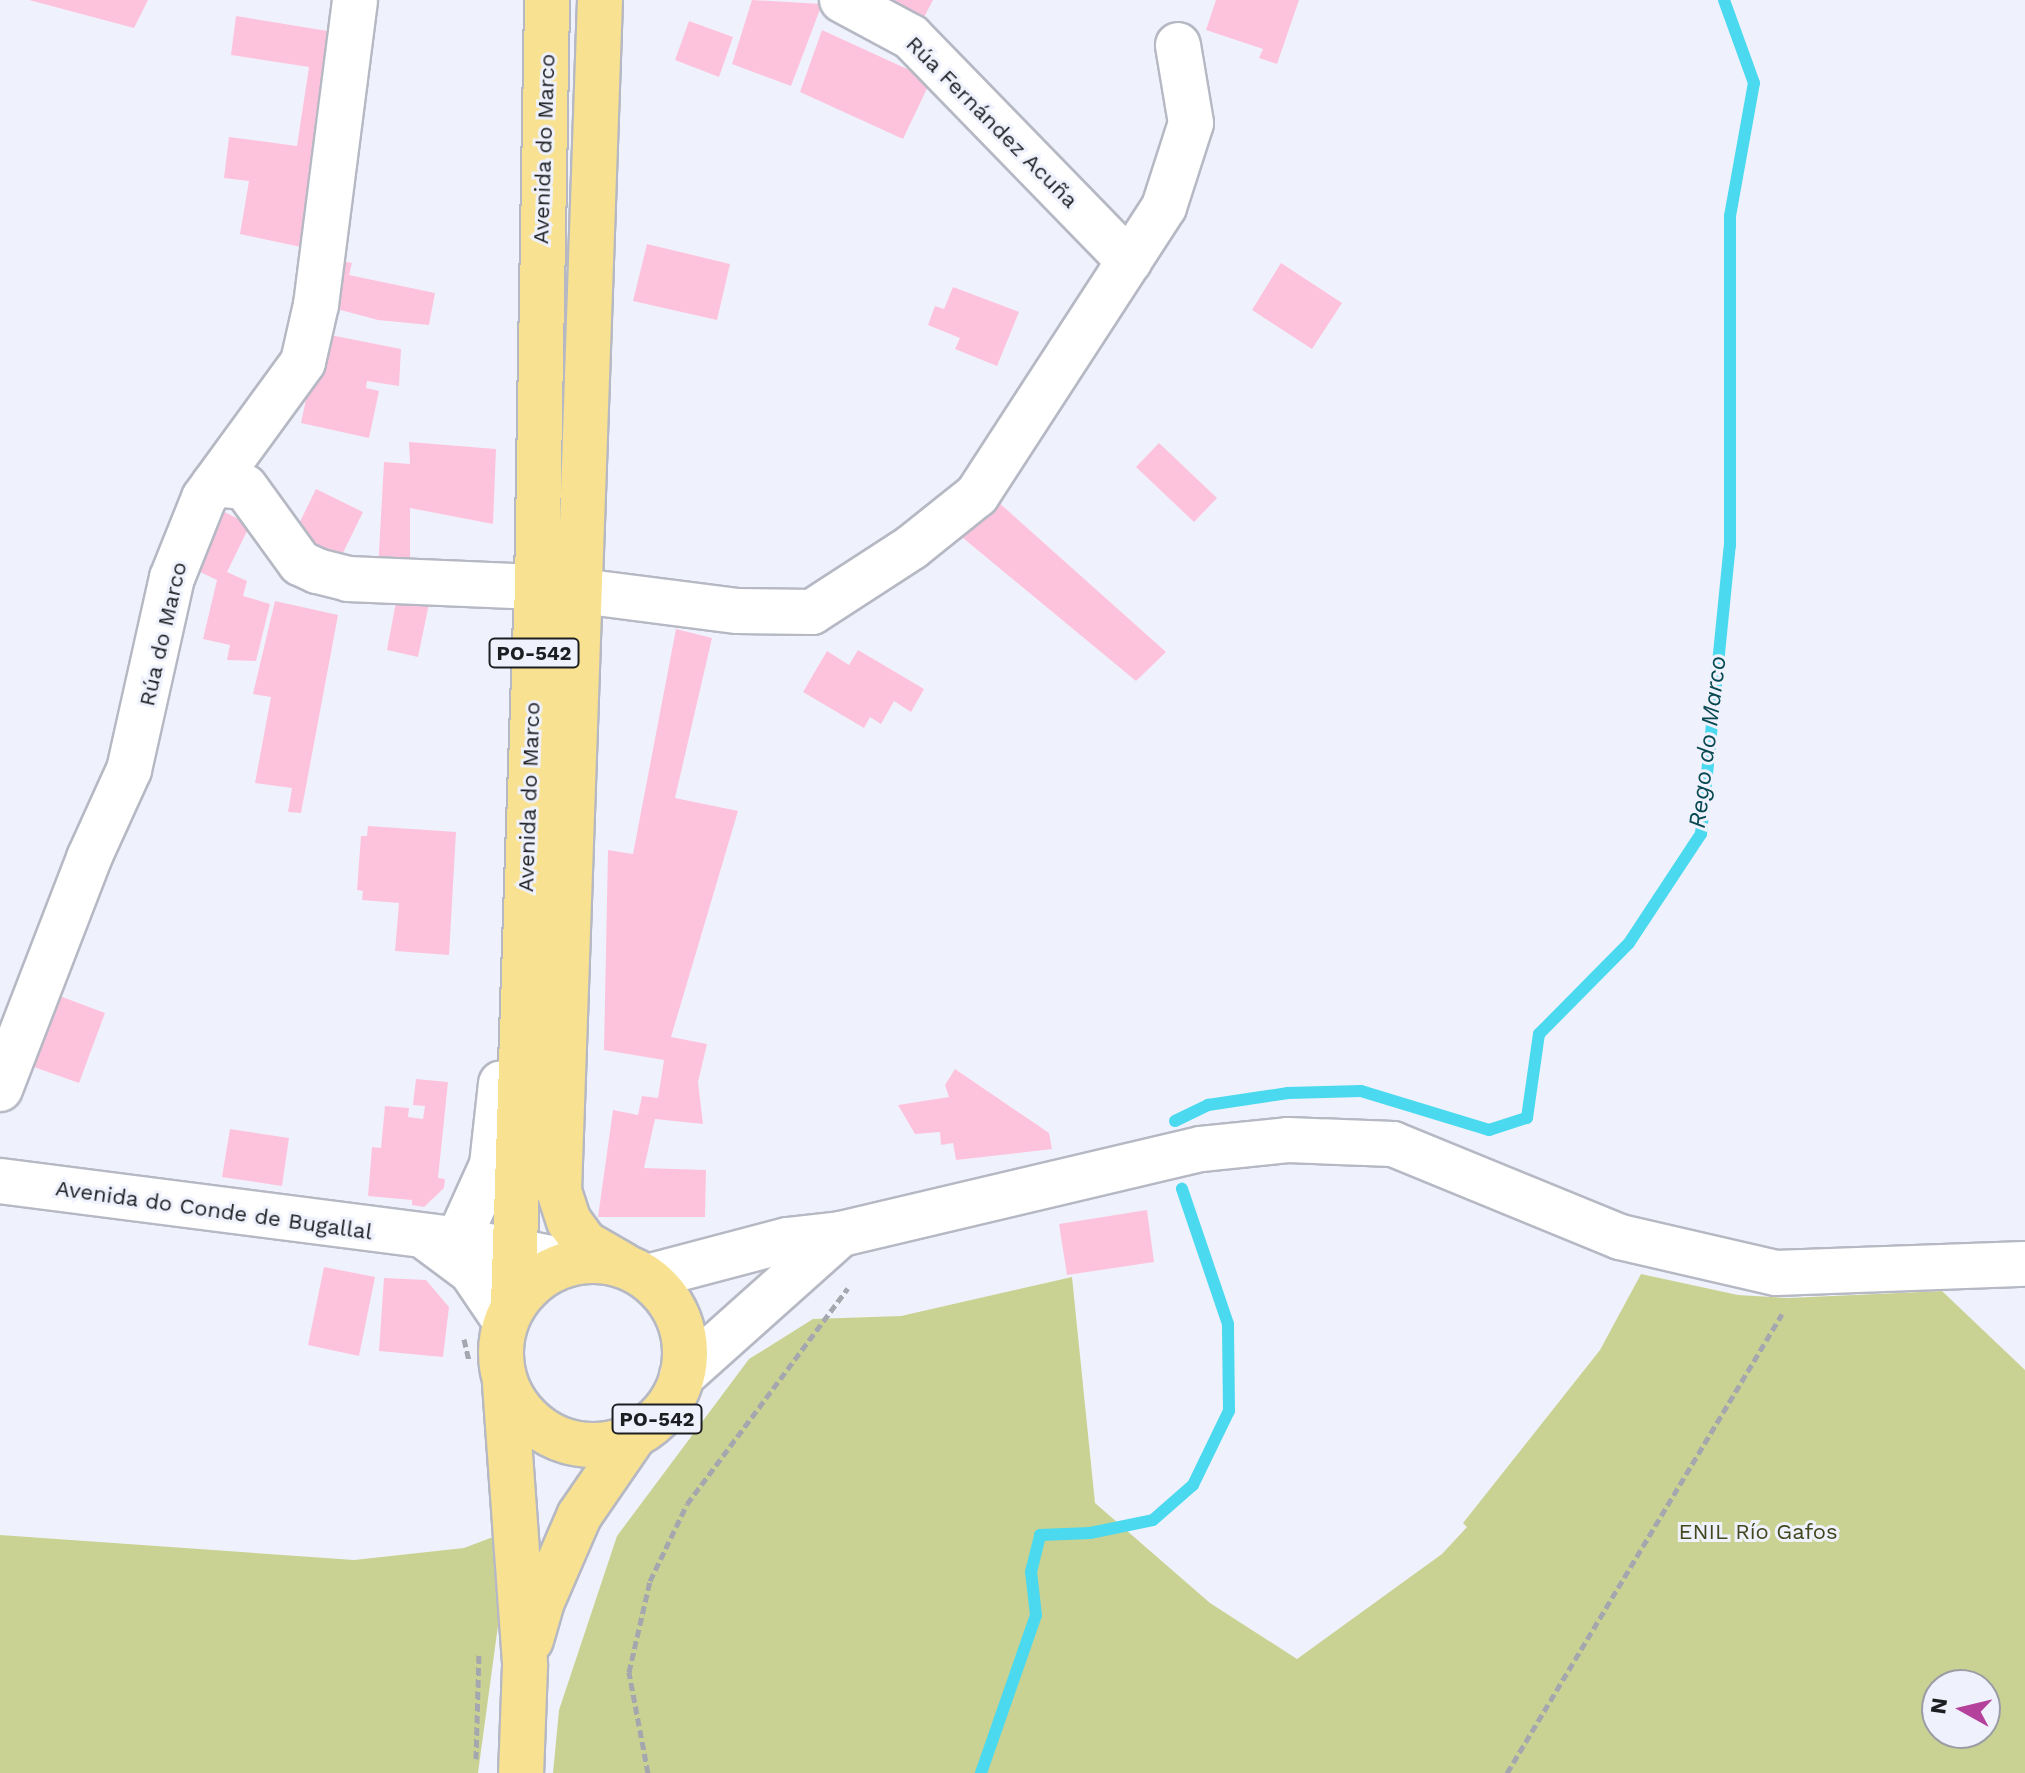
<!DOCTYPE html>
<meta charset="utf-8">
<style>
body{margin:0}
#map{position:relative;width:2025px;height:1773px;overflow:hidden;background:#eff2fd;font-family:"Work Sans",sans-serif}
div>[style]{position:absolute}
[style*='--x']{left:calc(var(--x)*1px);top:calc(var(--y)*1px);width:calc(var(--w)*1px);rotate:calc(var(--a)*1deg)}
.green>*{inset:0;background:#cad293}
.stream>*{height:12px;margin:-6px;padding:0 6px;transform-origin:6px;border-radius:6px;background:#4ad9ee}
.building>*{inset:0;background:#fec3dc}
.path>*{height:5px;margin-top:-2.5px;transform-origin:0;background:repeating-linear-gradient(90deg,#a5a7af 0 8px,transparent 0 12px)}
.roads{filter:drop-shadow(2px 0 #b6b9c4) drop-shadow(-2px 0 #b6b9c4) drop-shadow(0 2px #b6b9c4) drop-shadow(0 -2px #b6b9c4)}
.minor>*{height:44px;margin:-22px;padding:0 22px;transform-origin:22px;border-radius:22px;background:#fff}
.major>*{height:44px;margin:-22px;padding:0 22px;transform-origin:22px;border-radius:22px;background:#f8e190}
.major>.ring{margin:-22px;padding:0;box-sizing:content-box;background:none;border:44px solid #f8e190;border-radius:50%}
span{translate:-50% -50%;white-space:nowrap;text-align:center;line-height:1.15;-webkit-text-stroke:6px #eff2fd;paint-order:stroke}
.shield-label span{padding:2px 6px;background:#eff2fd;border:2px solid;border-radius:6px;-webkit-text-stroke-width:0}
.shield-label{font-size:20px;color:#1d1e22;font-weight:700}
.street-label{font-size:22px;color:#1d1e22}
.park-label{font-size:22px;color:#42471e}
.water-label{font-size:24px;color:#074851;font-style:italic}
.north{position:absolute;left:1921px;top:1669px;width:80px;height:80px;box-sizing:border-box;background:#eff2fd;border:2px solid #9b9da5;border-radius:50%;rotate:278deg;font-size:22px;font-weight:700;line-height:32px;text-align:center;color:#1d1e22}
.north::after{content:'';display:block;margin:auto;width:28px;height:36px;background:#b4419b;clip-path:polygon(50% 0,100% 100%,50% 72%,0 100%)}
</style>
<div id="map">
<div class="green">
<div style="clip-path:polygon(evenodd,1641px 1274px,1738px 1295px,1788px 1298px,1942px 1291px,2025px 1370px,2025px 1773px,553px 1773px,559px 1710px,617px 1536px,749px 1359px,813px 1319px,901px 1316px,1072px 1277px,1095px 1503px,1210px 1603px,1297px 1659px,1442px 1554px,1467px 1527px,1463px 1523px,1600px 1350px,1641px 1274px,1937px 1685px,1985px 1685px,1985px 1733px,1937px 1733px,1937px 1685px)"></div>
<div style="clip-path:polygon(511px 1530px,478px 1773px,0 1773px,0 1535px,354px 1560px,464px 1548px)"></div>
</div>
<div class="stream">
<div style="--x:1175;--y:1121;--w:37;--a:-26"></div>
<div style="--x:1208;--y:1105;--w:81;--a:-8.5"></div>
<div style="--x:1288;--y:1093;--w:73;--a:-1.6"></div>
<div style="--x:1361;--y:1091;--w:134;--a:16.9"></div>
<div style="--x:1489;--y:1130;--w:40;--a:-18"></div>
<div style="--x:1527;--y:1118;--w:85;--a:-81.9"></div>
<div style="--x:1539;--y:1034;--w:128;--a:-45.3"></div>
<div style="--x:1629;--y:943;--w:131;--a:-56.6"></div>
<div style="--x:1701;--y:834;--w:289;--a:-84.3"></div>
<div style="--x:1730;--y:546;--w:330;--a:-90"></div>
<div style="--x:1730;--y:216;--w:135;--a:-79.8"></div>
<div style="--x:1754;--y:83;--w:88;--a:-109.9"></div>
<div style="--x:981;--y:1773;--w:167;--a:-70.8"></div>
<div style="--x:1036;--y:1615;--w:43;--a:-96.6"></div>
<div style="--x:1031;--y:1572;--w:38;--a:-76"></div>
<div style="--x:1040;--y:1535;--w:50;--a:-2.3"></div>
<div style="--x:1090;--y:1533;--w:64;--a:-11.7"></div>
<div style="--x:1153;--y:1520;--w:53;--a:-41.2"></div>
<div style="--x:1193;--y:1485;--w:82;--a:-64.1"></div>
<div style="--x:1229;--y:1411;--w:87;--a:-90.7"></div>
<div style="--x:1228;--y:1324;--w:143;--a:-108.8"></div>
</div>
<div class="building">
<div style="clip-path:polygon(29px 0,148px 0,134px 28px)"></div>
<div style="clip-path:polygon(752px 0,822px 4px,791px 86px,732px 64px)"></div>
<div style="clip-path:polygon(893px 0,933px 0,922px 21px)"></div>
<div style="clip-path:polygon(1216px 0,1299px 0,1277px 64px,1259px 58px,1263px 49px,1206px 30px)"></div>
<div style="clip-path:polygon(236px 16px,346px 34px,301px 247px,240px 234px,249px 181px,224px 178px,229px 137px,297px 146px,309px 67px,231px 55px)"></div>
<div style="clip-path:polygon(689px 21px,733px 37px,719px 77px,675px 60px)"></div>
<div style="clip-path:polygon(822px 30px,931px 80px,903px 139px,800px 92px)"></div>
<div style="clip-path:polygon(647px 244px,730px 264px,717px 320px,633px 301px)"></div>
<div style="clip-path:polygon(333px 259px,352px 263px,349px 275px,435px 293px,429px 325px,378px 320px,322px 305px)"></div>
<div style="clip-path:polygon(1281px 263px,1342px 303px,1312px 349px,1252px 310px)"></div>
<div style="clip-path:polygon(953px 287px,1019px 312px,997px 366px,955px 349px,960px 338px,928px 325px,935px 306px,944px 309px)"></div>
<div style="clip-path:polygon(320px 333px,401px 349px,399px 386px,367px 381px,366px 388px,379px 391px,369px 438px,301px 423px)"></div>
<div style="clip-path:polygon(409px 442px,496px 449px,493px 524px,410px 508px,410px 557px,378px 570px,384px 462px,410px 464px)"></div>
<div style="clip-path:polygon(1159px 443px,1217px 498px,1194px 522px,1136px 467px)"></div>
<div style="clip-path:polygon(316px 489px,363px 512px,337px 565px,290px 542px)"></div>
<div style="clip-path:polygon(987px 492px,1166px 652px,1136px 681px,957px 533px)"></div>
<div style="clip-path:polygon(209px 504px,250px 525px,227px 572px,247px 581px,243px 596px,270px 604px,256px 661px,227px 660px,230px 645px,203px 639px,217px 580px,183px 564px)"></div>
<div style="clip-path:polygon(398px 591px,431px 594px,418px 657px,387px 650px)"></div>
<div style="clip-path:polygon(275px 601px,338px 615px,301px 813px,288px 812px,292px 788px,255px 783px,271px 697px,253px 694px)"></div>
<div style="clip-path:polygon(676px 629px,712px 638px,675px 798px,738px 811px,671px 1037px,707px 1044px,698px 1082px,703px 1124px,655px 1119px,644px 1168px,706px 1170px,705px 1217px,598px 1217px,613px 1110px,638px 1115px,642px 1096px,658px 1098px,664px 1060px,604px 1050px,608px 850px,633px 854px)"></div>
<div style="clip-path:polygon(858px 650px,924px 689px,911px 712px,894px 701px,881px 724px,870px 717px,864px 728px,803px 692px,827px 651px,849px 665px)"></div>
<div style="clip-path:polygon(368px 826px,456px 832px,449px 955px,395px 951px,399px 903px,362px 900px,363px 891px,357px 890px,361px 836px,367px 836px)"></div>
<div style="clip-path:polygon(57px 995px,105px 1013px,79px 1083px,31px 1066px)"></div>
<div style="clip-path:polygon(955px 1069px,1049px 1133px,1052px 1149px,956px 1160px,953px 1143px,941px 1145px,940px 1132px,915px 1134px,898px 1105px,949px 1097px,945px 1085px)"></div>
<div style="clip-path:polygon(416px 1079px,448px 1082px,438px 1178px,445px 1179px,444px 1188px,424px 1207px,412px 1205px,412px 1200px,368px 1196px,372px 1147px,381px 1148px,385px 1106px,409px 1108px,408px 1117px,423px 1119px,425px 1106px,413px 1105px)"></div>
<div style="clip-path:polygon(230px 1129px,289px 1138px,282px 1186px,222px 1177px)"></div>
<div style="clip-path:polygon(1147px 1210px,1154px 1262px,1067px 1275px,1059px 1224px)"></div>
<div style="clip-path:polygon(324px 1267px,375px 1277px,359px 1356px,308px 1345px)"></div>
<div style="clip-path:polygon(384px 1278px,426px 1280px,449px 1307px,443px 1357px,379px 1351px)"></div>
</div>
<div class="path">
<div style="--x:464;--y:1339;--w:22;--a:77"></div>
<div style="--x:476;--y:1759;--w:106;--a:-88.4"></div>
<div style="--x:648;--y:1773;--w:103;--a:-100.7"></div>
<div style="--x:629;--y:1672;--w:93;--a:-77"></div>
<div style="--x:650;--y:1581;--w:85;--a:-64.3"></div>
<div style="--x:687;--y:1504;--w:269;--a:-53.3"></div>
<div style="--x:1507;--y:1773;--w:535;--a:-59.07"></div>
</div>
<div class="roads">
<div class="minor">
<div style="--x:842;--y:0;--w:78;--a:28.2"></div>
<div style="--x:911;--y:37;--w:313;--a:45.8"></div>
<div style="--x:214;--y:484;--w:31;--a:6"></div>
<div style="--x:245;--y:487;--w:94;--a:54.1"></div>
<div style="--x:300;--y:563;--w:19;--a:25"></div>
<div style="--x:317;--y:571;--w:32;--a:14"></div>
<div style="--x:348;--y:579;--w:189;--a:2.4"></div>
<div style="--x:581;--y:591;--w:158;--a:7.3"></div>
<div style="--x:738;--y:611;--w:74;--a:0.8"></div>
<div style="--x:812;--y:612;--w:119;--a:-33"></div>
<div style="--x:912;--y:547;--w:83;--a:-38.7"></div>
<div style="--x:977;--y:495;--w:343;--a:-57"></div>
<div style="--x:1164;--y:207;--w:88;--a:-72.2"></div>
<div style="--x:1191;--y:123;--w:79;--a:-99.5"></div>
<div style="--x:0;--y:1089;--w:248;--a:-68.9"></div>
<div style="--x:89;--y:858;--w:97;--a:-65.6"></div>
<div style="--x:129;--y:770;--w:197;--a:-77.4"></div>
<div style="--x:172;--y:578;--w:86;--a:-68.2"></div>
<div style="--x:204;--y:498;--w:168;--a:-53.9"></div>
<div style="--x:303;--y:362;--w:58;--a:-77.2"></div>
<div style="--x:316;--y:305;--w:307;--a:-82.7"></div>
<div style="--x:0;--y:1181;--w:462;--a:7.3"></div>
<div style="--x:458;--y:1240;--w:115;--a:11"></div>
<div style="--x:428;--y:1239;--w:54;--a:36.7"></div>
<div style="--x:471;--y:1271;--w:60;--a:55.8"></div>
<div style="--x:458;--y:1240;--w:82;--a:-65.6"></div>
<div style="--x:492;--y:1165;--w:82;--a:-83.7"></div>
<div style="--x:647;--y:1277;--w:145;--a:-14.8"></div>
<div style="--x:787;--y:1240;--w:54;--a:-6.3"></div>
<div style="--x:841;--y:1234;--w:370;--a:-13.3"></div>
<div style="--x:1201;--y:1149;--w:87;--a:-5.9"></div>
<div style="--x:1288;--y:1140;--w:105;--a:2.2"></div>
<div style="--x:1393;--y:1144;--w:245;--a:22.3"></div>
<div style="--x:1620;--y:1237;--w:160;--a:13"></div>
<div style="--x:1776;--y:1273;--w:249;--a:-2.1"></div>
<div style="--x:682;--y:1376;--w:213;--a:-41.8"></div>
</div>
<div class="major">
<div style="--x:600;--y:0;--w:1192;--a:91.97"></div>
<div style="--x:559;--y:1191;--w:32;--a:72"></div>
<div style="--x:569;--y:1221;--w:27;--a:54"></div>
<div style="--x:585;--y:1243;--w:44;--a:30.1"></div>
<div class="ring" style="left:501px;top:1261px;width:140px;height:140px"></div>
<div style="--x:513;--y:1305;--w:718;--a:-88.09"></div>
<div style="--x:537;--y:587;--w:587;--a:-89.02"></div>
<div style="--x:505;--y:1384;--w:283;--a:85.9"></div>
<div style="--x:525;--y:1666;--w:107;--a:92.1"></div>
<div style="--x:531;--y:1640;--w:37;--a:-74"></div>
<div style="--x:541;--y:1604;--w:96;--a:-66.6"></div>
<div style="--x:579;--y:1516;--w:97;--a:-55.5"></div>
</div>
</div>
<div class="shield-label">
<span style="left:534px;top:653px">PO-542</span>
<span style="left:657px;top:1419px">PO-542</span>
</div>
<div class="street-label">
<span style="left:992px;top:122px;rotate:45deg">Rúa Fernández Acuña</span>
<span style="left:544px;top:149px;rotate:-88deg">Avenida do Marco</span>
<span style="left:163px;top:634px;rotate:-77deg">Rúa do Marco</span>
<span style="left:529px;top:797px;rotate:-88deg">Avenida do Marco</span>
<span style="left:214px;top:1210px;rotate:8deg">Avenida do Conde de Bugallal</span>
</div>
<div class="park-label">
<span style="left:1758px;top:1532px">ENIL Río Gafos</span>
</div>
<div class="water-label">
<span style="left:1708px;top:742px;rotate:-83deg">Rego do Marco</span>
</div>
<div class="north">N</div>
</div>
